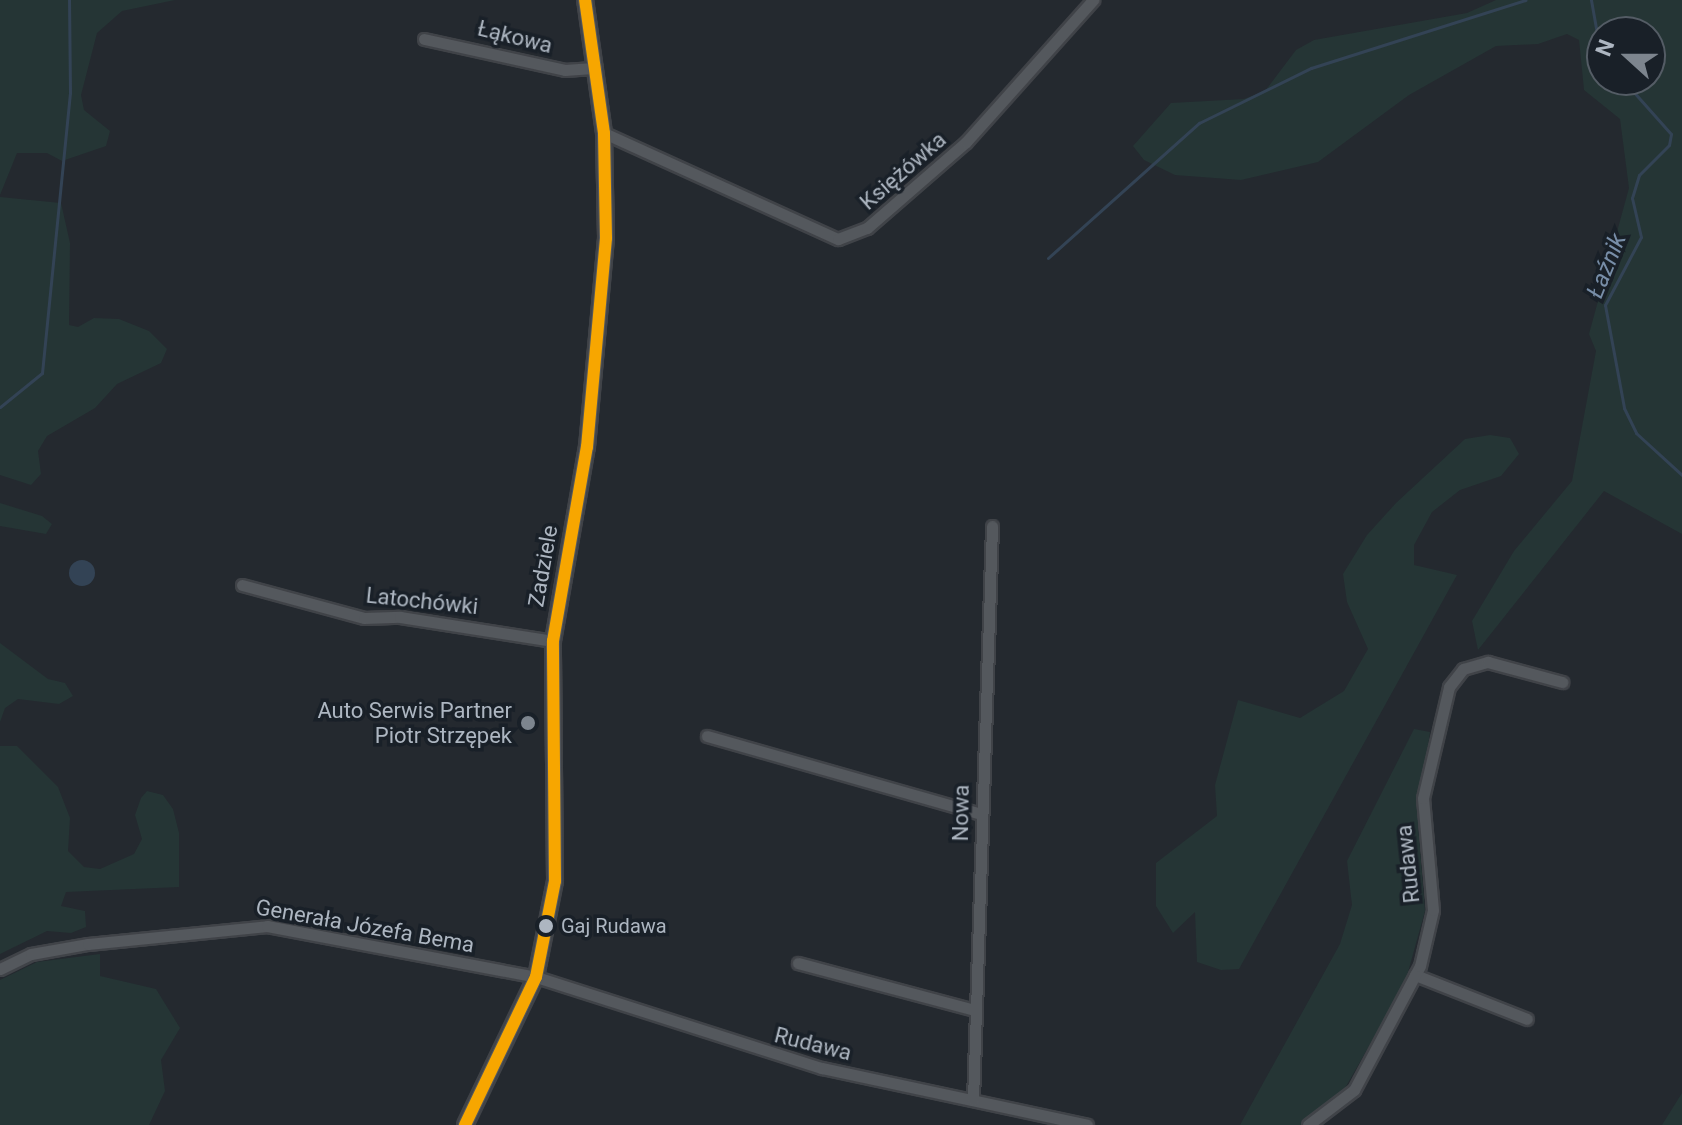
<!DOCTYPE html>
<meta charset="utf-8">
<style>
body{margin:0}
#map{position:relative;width:1682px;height:1125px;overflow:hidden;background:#24292f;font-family:Roboto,sans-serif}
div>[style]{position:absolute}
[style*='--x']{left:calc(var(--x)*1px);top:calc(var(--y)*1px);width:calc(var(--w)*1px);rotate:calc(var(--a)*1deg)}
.green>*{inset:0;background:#253535}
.water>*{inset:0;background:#334355}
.round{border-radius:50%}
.stream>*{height:3px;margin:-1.5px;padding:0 1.5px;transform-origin:1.5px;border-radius:1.5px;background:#334355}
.roads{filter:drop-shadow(2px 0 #404348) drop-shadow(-2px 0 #404348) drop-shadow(0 2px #404348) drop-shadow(0 -2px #404348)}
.minor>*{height:11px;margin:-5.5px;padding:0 5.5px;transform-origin:5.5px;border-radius:5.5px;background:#54585d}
.tertiary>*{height:14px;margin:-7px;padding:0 7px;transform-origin:7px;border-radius:7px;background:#54585d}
.bus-1>*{height:12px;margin:-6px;padding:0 6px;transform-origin:6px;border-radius:6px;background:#f7a600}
.dots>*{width:22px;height:22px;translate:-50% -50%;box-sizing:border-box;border:4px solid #192028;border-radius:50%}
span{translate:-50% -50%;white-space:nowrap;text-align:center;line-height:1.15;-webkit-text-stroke:7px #192028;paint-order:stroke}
.bus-label{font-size:20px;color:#adb6c1}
.left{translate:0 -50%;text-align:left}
.street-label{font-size:22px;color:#adb6c1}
.poi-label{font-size:22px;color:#adb6c1}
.right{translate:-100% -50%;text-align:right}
.water-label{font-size:24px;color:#788ea8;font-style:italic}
.north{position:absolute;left:1586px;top:16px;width:80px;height:80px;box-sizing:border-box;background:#192028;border:2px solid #545c65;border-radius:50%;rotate:291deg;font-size:22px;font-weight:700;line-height:32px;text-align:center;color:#adb6c1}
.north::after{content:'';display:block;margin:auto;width:28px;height:36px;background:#7d858e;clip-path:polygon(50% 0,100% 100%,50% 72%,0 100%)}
</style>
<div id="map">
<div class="green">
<div style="clip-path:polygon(0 0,175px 0,122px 11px,97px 33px,81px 95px,84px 110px,110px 131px,106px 146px,62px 161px,47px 153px,17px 153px,0 195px)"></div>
<div style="clip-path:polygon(evenodd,1496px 0,1682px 0,1682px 534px,1604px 491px,1478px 650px,1472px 621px,1514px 551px,1572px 481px,1596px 351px,1589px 334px,1629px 188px,1620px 119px,1584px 90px,1579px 40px,1567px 34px,1538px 44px,1496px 46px,1409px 95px,1318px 162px,1241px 180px,1175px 175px,1144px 160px,1133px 146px,1171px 103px,1244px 99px,1265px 91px,1296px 50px,1314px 40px,1467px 13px,1496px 0,1602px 32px,1650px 32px,1650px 80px,1602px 80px,1602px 32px)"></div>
<div style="clip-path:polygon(0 197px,61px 203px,70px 243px,69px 325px,78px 327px,94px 318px,119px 319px,149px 331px,167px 349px,161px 363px,117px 384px,95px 408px,47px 436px,38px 451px,41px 474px,31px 485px,0 475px)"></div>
<div style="clip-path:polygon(1490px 435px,1510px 438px,1519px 454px,1501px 476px,1460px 490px,1432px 512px,1414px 545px,1414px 565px,1457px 575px,1239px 969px,1221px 970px,1197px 962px,1195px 912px,1173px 933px,1156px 906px,1156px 863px,1217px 816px,1215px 785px,1238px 700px,1300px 718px,1344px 691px,1368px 649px,1347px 602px,1343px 574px,1367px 535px,1396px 503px,1465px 439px)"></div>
<div style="clip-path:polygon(0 503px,42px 516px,52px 524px,46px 534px,0 526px)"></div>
<div style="clip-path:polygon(0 643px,48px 679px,65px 683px,73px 696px,59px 704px,18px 699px,5px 708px,0 722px)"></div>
<div style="clip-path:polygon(1414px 729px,1430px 732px,1418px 824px,1425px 911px,1405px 983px,1324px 1125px,1240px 1125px,1340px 944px,1352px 905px,1347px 861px)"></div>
<div style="clip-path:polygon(0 746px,17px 746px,58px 787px,70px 818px,68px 851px,84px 867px,100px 869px,134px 854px,142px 839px,135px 815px,141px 798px,147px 791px,163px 795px,173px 809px,179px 833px,179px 887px,66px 892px,61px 906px,85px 911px,86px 927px,71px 933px,47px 931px,0 954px)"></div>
<div style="clip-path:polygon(100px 954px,100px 976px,156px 989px,180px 1028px,161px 1060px,165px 1091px,149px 1125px,0 1125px,0 980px,37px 962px)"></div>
<div style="clip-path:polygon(1682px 1093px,1682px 1125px,1662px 1125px)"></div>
</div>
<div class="water">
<div class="round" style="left:69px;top:560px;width:26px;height:26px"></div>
</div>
<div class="stream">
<div style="--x:1591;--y:0;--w:63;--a:79.9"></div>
<div style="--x:1623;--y:80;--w:72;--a:48.4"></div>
<div style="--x:1671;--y:134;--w:11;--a:100"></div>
<div style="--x:1669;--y:145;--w:42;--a:135"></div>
<div style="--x:1639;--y:175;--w:24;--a:107"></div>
<div style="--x:1632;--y:198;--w:40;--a:77"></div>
<div style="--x:1641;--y:237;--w:77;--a:117.9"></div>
<div style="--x:1605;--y:305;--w:105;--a:79.5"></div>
<div style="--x:1624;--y:408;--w:28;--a:64"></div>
<div style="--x:1636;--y:433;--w:62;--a:42.4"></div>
<div style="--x:1048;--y:258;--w:203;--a:-41.8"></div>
<div style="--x:1199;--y:123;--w:125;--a:-26.2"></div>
<div style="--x:1311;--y:68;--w:225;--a:-17.6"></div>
<div style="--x:0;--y:407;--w:54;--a:-39"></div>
<div style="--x:42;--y:373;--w:281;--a:-84.3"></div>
<div style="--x:70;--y:93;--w:93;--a:-90.6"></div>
</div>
<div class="roads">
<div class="minor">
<div style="--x:424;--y:39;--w:144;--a:12.4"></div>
<div style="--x:565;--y:70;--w:31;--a:-4"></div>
<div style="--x:604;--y:133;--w:257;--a:24.4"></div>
<div style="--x:838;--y:239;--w:31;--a:-21"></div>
<div style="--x:867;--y:228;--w:131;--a:-41"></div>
<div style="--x:966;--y:142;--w:191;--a:-48.2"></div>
<div style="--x:242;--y:585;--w:126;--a:15.1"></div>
<div style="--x:364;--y:618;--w:36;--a:-2"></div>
<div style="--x:400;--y:617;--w:155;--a:8.9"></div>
<div style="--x:707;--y:736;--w:285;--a:15.9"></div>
<div style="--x:798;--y:963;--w:183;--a:14.9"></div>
<div style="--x:0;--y:969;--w:34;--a:-26"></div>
<div style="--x:31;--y:954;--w:58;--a:-10"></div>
<div style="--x:88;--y:944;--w:180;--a:-5.7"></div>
<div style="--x:267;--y:926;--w:274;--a:10.7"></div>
<div style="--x:536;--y:977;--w:300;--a:17.7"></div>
<div style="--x:822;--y:1068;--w:271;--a:12.1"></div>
<div style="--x:1415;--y:975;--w:120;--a:21.4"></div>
<div style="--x:973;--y:1100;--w:574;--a:-88.1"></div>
<div style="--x:1308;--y:1125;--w:58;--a:-37.3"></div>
<div style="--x:1354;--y:1090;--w:140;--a:-62"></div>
<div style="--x:1420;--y:966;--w:57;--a:-76.9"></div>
<div style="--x:1433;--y:910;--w:112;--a:-95.1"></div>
<div style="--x:1423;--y:798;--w:114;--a:-76.8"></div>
<div style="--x:1449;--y:687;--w:23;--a:-52"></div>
<div style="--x:1463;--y:669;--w:26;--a:-16"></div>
<div style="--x:1488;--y:662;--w:77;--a:15.1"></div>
</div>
<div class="tertiary">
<div style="--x:465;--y:1125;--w:164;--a:-64.4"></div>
<div style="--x:536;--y:977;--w:98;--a:-78.8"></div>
<div style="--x:555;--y:881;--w:240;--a:-90.5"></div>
<div style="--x:553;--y:641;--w:197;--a:-80.1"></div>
<div style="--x:587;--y:447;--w:210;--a:-84.8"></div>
<div style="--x:606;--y:238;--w:105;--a:-91.1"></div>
<div style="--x:604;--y:133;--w:134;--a:-98.1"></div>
</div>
</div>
<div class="bus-1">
<div style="--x:465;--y:1125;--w:164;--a:-64.4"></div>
<div style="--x:536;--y:977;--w:98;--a:-78.8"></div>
<div style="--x:555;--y:881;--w:240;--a:-90.5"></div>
<div style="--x:553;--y:641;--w:197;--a:-80.1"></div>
<div style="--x:587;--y:447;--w:210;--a:-84.8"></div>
<div style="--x:606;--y:238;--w:105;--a:-91.1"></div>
<div style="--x:604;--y:133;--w:134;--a:-98.1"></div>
</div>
<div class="dots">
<div style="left:528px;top:723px;background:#7d858e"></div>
<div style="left:546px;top:926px;background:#adb6c1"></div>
</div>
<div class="bus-label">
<span class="left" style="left:561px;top:926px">Gaj Rudawa</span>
</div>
<div class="street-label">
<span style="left:515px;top:37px;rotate:14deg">Łąkowa</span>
<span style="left:903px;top:171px;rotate:-41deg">Księżówka</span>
<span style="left:543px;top:566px;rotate:-80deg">Zadziele</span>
<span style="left:422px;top:601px;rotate:6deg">Latochówki</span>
<span style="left:961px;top:813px;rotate:-89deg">Nowa</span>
<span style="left:1408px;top:864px;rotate:-96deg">Rudawa</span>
<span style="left:365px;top:926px;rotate:10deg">Generała Józefa Bema</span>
<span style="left:813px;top:1044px;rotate:14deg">Rudawa</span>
</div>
<div class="poi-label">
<span class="right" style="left:512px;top:723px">Auto Serwis Partner<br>Piotr Strzępek</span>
</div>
<div class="water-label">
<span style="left:1607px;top:266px;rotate:-68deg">Łaźnik</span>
</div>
<div class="north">N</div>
</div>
